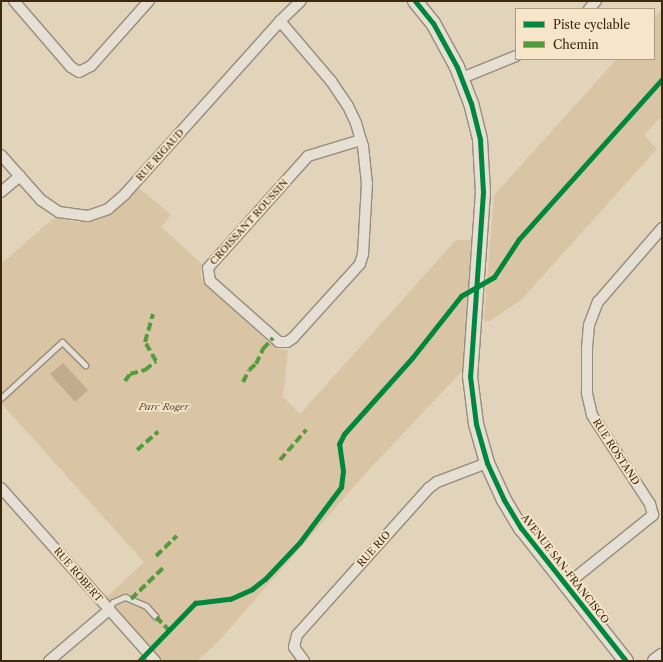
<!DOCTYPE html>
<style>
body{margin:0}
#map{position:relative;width:663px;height:662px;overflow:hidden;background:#e2d3bb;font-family:"Libre Caslon Text",serif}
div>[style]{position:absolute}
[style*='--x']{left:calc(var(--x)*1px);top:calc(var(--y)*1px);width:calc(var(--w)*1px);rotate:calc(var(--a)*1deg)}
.green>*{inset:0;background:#d9c5a4}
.water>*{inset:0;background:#c1ac8b}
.roads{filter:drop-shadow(1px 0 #968c7b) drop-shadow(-1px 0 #968c7b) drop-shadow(0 1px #968c7b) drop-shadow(0 -1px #968c7b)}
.lane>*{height:5px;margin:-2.5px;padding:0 2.5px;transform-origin:2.5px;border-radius:2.5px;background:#e6dfd4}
.street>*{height:10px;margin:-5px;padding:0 5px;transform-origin:5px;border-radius:5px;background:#e6dfd4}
.secondary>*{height:14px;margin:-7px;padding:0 7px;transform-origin:7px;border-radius:7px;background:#e6dfd4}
.quiet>*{height:4px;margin-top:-2px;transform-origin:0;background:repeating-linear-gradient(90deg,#529c3c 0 8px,transparent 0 12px)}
.cycleway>*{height:5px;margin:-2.5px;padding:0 2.5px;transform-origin:2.5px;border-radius:2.5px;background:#00873e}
span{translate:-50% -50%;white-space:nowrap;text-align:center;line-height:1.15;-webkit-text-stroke:3.5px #f6e5c9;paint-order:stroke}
.street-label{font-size:10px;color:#3c280e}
.park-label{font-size:10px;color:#624c2f;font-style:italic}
.frame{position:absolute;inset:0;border:2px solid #3c280e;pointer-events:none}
.legend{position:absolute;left:515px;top:8px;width:140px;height:52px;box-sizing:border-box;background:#f6e5c9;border:1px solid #ac997e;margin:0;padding:5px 7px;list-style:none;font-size:12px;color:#3c280e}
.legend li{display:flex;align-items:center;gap:8px;height:20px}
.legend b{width:20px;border:1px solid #ac997e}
</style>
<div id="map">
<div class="green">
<div style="clip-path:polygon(662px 9px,662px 116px,644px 135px,657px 149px,522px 299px,490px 321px,484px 321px,494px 195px,617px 59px,654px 59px,654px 18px)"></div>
<div style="clip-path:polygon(139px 188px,171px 215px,161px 227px,203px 265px,200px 273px,203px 281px,267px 341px,279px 349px,288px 350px,283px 397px,300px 414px,456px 240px,471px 240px,462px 371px,365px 474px,217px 643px,197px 661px,163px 661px,106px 598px,144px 562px,1px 403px,1px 264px,55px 217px,75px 222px,95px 221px,113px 213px)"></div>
</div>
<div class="water">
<div style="clip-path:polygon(63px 363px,88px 390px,75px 402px,50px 374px)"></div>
</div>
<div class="roads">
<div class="lane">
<div style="--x:1;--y:398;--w:83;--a:-42.6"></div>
<div style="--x:62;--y:342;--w:33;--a:45"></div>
<div style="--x:109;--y:609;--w:8;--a:-60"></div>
<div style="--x:113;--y:602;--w:13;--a:-23"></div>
<div style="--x:125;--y:597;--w:23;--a:23"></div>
<div style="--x:146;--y:606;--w:15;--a:48"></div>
</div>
<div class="street">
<div style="--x:14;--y:1;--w:87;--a:49.2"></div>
<div style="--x:71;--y:67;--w:9;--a:32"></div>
<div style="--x:79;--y:72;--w:13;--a:-27"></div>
<div style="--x:91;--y:66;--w:87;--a:-48.3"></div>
<div style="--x:589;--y:9;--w:11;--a:-49"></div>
<div style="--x:280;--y:21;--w:79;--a:49.6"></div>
<div style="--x:331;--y:81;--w:30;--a:56"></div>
<div style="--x:348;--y:106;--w:19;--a:65"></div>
<div style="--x:356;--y:123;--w:18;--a:74"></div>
<div style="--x:361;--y:140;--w:6;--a:72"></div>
<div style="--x:363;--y:146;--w:37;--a:84"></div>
<div style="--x:367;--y:183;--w:71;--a:93.2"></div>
<div style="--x:363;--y:254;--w:10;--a:107"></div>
<div style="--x:360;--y:264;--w:100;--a:132.2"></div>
<div style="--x:293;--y:338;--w:7;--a:146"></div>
<div style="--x:287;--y:342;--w:8;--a:180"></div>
<div style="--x:279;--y:342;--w:92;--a:-138.5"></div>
<div style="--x:210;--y:281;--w:13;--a:-99"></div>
<div style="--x:208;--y:268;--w:150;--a:-48.2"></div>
<div style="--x:308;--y:156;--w:55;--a:-16.8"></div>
<div style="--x:462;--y:78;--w:58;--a:-22.2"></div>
<div style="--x:1;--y:155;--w:60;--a:48.4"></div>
<div style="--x:41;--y:200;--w:22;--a:34"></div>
<div style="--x:59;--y:212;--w:29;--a:8"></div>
<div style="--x:88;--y:216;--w:21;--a:-19"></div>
<div style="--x:108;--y:209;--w:23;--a:-41"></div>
<div style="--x:125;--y:194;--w:232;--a:-48.1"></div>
<div style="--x:280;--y:21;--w:29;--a:-44"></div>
<div style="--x:1;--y:192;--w:25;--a:-40"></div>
<div style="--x:1;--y:488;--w:232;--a:48.3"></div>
<div style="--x:566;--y:585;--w:112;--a:-38.8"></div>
<div style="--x:653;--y:515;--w:11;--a:-105"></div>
<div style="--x:650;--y:504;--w:106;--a:-123.1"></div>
<div style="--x:592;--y:415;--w:23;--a:-103"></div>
<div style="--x:587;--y:393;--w:45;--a:-90"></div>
<div style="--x:587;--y:348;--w:23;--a:-85"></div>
<div style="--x:589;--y:325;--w:25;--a:-69"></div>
<div style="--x:598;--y:302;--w:98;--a:-49.1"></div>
<div style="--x:49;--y:661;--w:79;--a:-40.4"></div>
<div style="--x:304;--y:661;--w:17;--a:-126"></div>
<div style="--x:294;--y:647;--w:12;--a:-76"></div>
<div style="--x:297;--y:635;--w:198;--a:-48.1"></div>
<div style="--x:429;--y:488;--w:10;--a:-37"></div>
<div style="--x:437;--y:482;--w:53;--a:-20.8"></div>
</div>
<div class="secondary">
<div style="--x:415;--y:1;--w:28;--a:51"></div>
<div style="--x:433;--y:23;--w:50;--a:61.4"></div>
<div style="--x:457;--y:67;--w:39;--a:69"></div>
<div style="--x:471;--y:103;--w:38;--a:76"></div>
<div style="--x:480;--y:140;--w:52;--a:86.7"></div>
<div style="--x:483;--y:192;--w:184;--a:94"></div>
<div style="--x:470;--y:376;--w:48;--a:82.9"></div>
<div style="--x:476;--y:424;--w:41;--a:74.2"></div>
<div style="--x:487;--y:463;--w:41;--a:65.3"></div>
<div style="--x:504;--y:500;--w:33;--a:59"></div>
<div style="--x:521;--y:528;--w:169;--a:51.7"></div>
<div style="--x:655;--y:661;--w:9;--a:-36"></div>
</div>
</div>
<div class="quiet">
<div style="--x:125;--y:381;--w:9;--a:-54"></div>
<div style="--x:130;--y:374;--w:16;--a:-15"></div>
<div style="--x:145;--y:370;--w:14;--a:-39"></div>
<div style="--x:156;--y:361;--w:22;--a:-120"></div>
<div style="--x:145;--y:342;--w:29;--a:-74"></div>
<div style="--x:243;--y:382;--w:13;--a:-63"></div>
<div style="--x:249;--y:370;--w:9;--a:-41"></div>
<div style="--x:256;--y:364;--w:17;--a:-65"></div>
<div style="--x:263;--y:349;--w:15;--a:-48"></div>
<div style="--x:137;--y:450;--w:28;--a:-41"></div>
<div style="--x:280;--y:460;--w:40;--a:-49"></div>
<div style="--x:156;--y:556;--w:29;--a:-44"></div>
<div style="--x:131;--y:599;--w:46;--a:-44.1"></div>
<div style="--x:156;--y:617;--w:18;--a:45"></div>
</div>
<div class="cycleway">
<div style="--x:415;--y:1;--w:28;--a:51"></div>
<div style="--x:433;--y:23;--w:50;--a:61.4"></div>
<div style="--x:457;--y:67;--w:39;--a:69"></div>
<div style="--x:471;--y:103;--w:38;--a:76"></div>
<div style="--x:480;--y:140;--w:52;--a:86.7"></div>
<div style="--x:483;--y:192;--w:184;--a:94"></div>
<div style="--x:470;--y:376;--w:48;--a:82.9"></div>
<div style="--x:476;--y:424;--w:41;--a:74.2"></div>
<div style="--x:487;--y:463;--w:41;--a:65.3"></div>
<div style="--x:504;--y:500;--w:33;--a:59"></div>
<div style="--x:521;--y:528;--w:169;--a:51.7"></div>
<div style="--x:139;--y:661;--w:81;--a:-46"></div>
<div style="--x:195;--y:603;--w:35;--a:-7"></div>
<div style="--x:230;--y:599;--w:24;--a:-24"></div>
<div style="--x:252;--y:589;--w:16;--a:-38"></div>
<div style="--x:265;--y:579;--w:51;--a:-46.6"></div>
<div style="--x:300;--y:542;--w:69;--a:-53.3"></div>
<div style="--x:341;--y:487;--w:16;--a:-83"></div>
<div style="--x:343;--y:471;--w:27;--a:-98"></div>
<div style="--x:339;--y:444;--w:11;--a:-63"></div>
<div style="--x:344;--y:434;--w:102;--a:-48.2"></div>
<div style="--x:412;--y:358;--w:79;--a:-51.7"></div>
<div style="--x:461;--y:296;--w:38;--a:-30"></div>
<div style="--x:494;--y:277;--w:45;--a:-56.7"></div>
<div style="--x:519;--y:239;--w:215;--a:-48.2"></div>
</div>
<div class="street-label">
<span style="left:160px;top:155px;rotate:-48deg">RUE RIGAUD</span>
<span style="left:249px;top:222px;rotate:-48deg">CROISSANT ROUSSIN</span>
<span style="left:616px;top:452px;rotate:57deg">RUE ROSTAND</span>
<span style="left:374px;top:549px;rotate:-48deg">RUE RIO</span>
<span style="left:565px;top:569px;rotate:52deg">AVENUE SAN-FRANCISCO</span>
<span style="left:78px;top:575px;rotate:49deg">RUE ROBERT</span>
</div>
<div class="park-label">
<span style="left:164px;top:407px">Parc Roger</span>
</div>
<div class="frame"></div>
<ul class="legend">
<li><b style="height:5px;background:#00873e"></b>Piste cyclable</li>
<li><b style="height:5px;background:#529c3c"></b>Chemin</li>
</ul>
</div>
